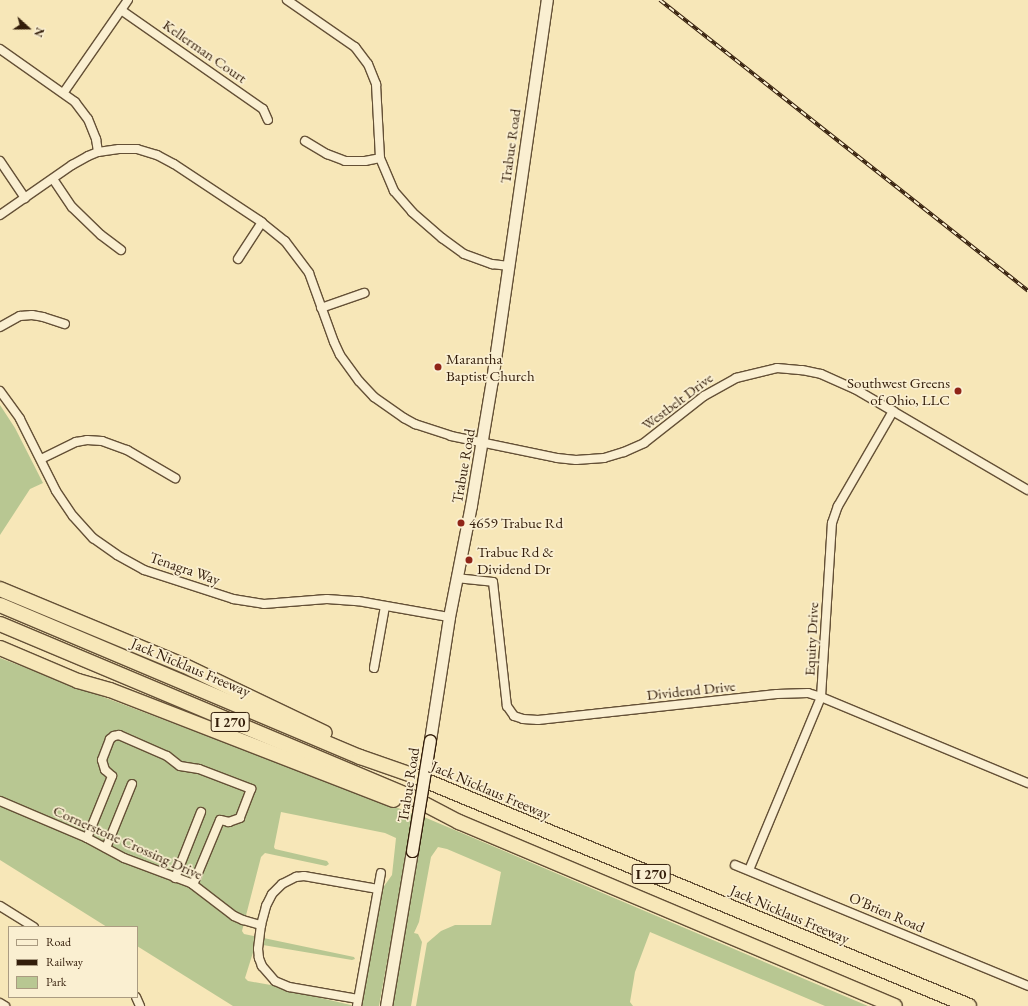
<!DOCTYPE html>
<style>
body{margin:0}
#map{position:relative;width:1028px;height:1006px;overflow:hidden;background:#f7e7b8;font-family:"EB Garamond",serif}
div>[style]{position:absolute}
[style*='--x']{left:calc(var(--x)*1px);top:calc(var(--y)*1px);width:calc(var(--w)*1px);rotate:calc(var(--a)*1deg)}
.green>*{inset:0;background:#b8c792}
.roads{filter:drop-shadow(1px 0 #645036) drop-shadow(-1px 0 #645036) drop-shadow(0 1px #645036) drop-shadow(0 -1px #645036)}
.street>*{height:8px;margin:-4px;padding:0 4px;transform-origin:4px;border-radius:4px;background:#faefd1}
.secondary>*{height:11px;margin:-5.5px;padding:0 5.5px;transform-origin:5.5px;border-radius:5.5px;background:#faefd1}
.highway>*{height:14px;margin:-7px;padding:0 7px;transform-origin:7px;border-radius:7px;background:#f7e7b8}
.rail>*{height:3.5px;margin-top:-1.75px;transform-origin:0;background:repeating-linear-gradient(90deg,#faefd1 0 6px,#331d0a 0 12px);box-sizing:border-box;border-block:1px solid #331d0a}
.bridges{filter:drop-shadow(1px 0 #331d0a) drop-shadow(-1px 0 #331d0a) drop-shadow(0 1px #331d0a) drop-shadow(0 -1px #331d0a)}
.secondary-bridge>*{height:11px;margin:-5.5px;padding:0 5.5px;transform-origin:5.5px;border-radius:5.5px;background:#faefd1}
.dots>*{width:11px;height:11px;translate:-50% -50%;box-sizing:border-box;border:2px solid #faefd1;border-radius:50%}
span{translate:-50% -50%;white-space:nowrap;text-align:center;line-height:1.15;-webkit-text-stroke:3.5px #faefd1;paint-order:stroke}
.shield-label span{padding:1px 3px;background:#faefd1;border:1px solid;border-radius:3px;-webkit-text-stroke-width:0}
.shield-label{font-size:14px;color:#331d0a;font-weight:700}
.street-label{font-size:15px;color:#331d0a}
.poi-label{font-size:15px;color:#331d0a}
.left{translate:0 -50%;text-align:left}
.right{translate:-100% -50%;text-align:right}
.legend{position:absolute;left:8px;top:926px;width:130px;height:72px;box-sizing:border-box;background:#faefd1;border:1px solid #aa9b81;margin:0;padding:5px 7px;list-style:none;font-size:12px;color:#331d0a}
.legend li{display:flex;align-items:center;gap:8px;height:20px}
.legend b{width:20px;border:1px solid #aa9b81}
.north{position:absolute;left:8px;top:8px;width:40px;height:40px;-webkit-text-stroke:3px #faefd1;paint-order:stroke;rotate:111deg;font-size:11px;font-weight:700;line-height:16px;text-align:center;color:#331d0a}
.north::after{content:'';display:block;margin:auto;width:14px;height:18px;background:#331d0a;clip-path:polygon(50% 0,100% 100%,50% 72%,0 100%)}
</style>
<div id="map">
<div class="green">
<div style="clip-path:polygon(0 405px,15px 428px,43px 483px,30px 489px,0 535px)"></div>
<div style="clip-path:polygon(0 658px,414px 814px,379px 1006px,362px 1006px,382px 889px,392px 875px,396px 838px,385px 833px,281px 812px,274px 847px,275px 849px,327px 861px,329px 864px,326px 866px,265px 853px,261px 857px,242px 931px,244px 934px,354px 957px,355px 959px,352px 960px,257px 944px,255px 946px,245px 978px,248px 981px,304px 991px,308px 995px,355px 1006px,233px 1006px,137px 946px,137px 927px,107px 927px,0 860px)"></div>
<div style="clip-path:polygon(424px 817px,868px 1006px,825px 1006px,650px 932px,635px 972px,630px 1002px,633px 1006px,416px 1006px,427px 943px,441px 931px,455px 925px,491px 925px,501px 872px,447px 849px,438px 847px,431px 857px,419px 922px,414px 933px,418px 934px,422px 942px,411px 1006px,393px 1006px)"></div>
</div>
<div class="roads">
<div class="street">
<div style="--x:287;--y:0;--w:83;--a:34.7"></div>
<div style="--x:355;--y:47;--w:21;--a:53"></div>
<div style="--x:368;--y:64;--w:22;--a:68"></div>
<div style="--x:376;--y:84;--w:74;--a:86.9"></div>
<div style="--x:380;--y:158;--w:36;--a:67"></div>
<div style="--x:394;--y:191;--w:28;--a:49"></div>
<div style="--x:412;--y:212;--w:40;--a:41"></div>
<div style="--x:442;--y:238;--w:27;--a:36"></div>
<div style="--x:464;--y:254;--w:30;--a:20"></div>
<div style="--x:492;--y:264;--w:17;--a:7"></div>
<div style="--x:121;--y:10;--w:173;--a:34.9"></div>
<div style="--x:263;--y:109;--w:12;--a:66"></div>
<div style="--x:0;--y:49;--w:92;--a:35.2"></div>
<div style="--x:75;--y:102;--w:21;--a:53"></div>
<div style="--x:88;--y:119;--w:22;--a:68"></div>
<div style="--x:96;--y:139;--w:13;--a:81"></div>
<div style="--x:64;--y:92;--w:112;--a:-55.2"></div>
<div style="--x:305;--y:141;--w:26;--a:31"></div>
<div style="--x:327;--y:154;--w:19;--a:21"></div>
<div style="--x:345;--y:161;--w:20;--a:0"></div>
<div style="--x:365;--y:161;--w:15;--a:-11"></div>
<div style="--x:0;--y:161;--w:45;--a:56"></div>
<div style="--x:53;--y:179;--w:34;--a:56"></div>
<div style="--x:72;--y:207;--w:40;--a:44"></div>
<div style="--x:101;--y:235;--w:25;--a:37"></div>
<div style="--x:0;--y:215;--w:88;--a:-34.8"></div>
<div style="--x:72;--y:165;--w:18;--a:-29"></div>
<div style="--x:88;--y:156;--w:11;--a:-22"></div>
<div style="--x:98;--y:152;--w:21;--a:-8"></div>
<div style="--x:119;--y:149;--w:18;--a:0"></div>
<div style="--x:137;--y:149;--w:21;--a:17"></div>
<div style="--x:157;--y:155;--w:19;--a:28"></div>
<div style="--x:174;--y:164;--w:103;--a:33.5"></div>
<div style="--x:260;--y:221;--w:32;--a:39"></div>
<div style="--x:285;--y:241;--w:40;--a:53"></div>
<div style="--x:309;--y:273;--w:73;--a:70.1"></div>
<div style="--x:334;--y:342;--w:14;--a:65"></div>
<div style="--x:340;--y:355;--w:32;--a:54"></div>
<div style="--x:359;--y:381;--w:22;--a:47"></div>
<div style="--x:374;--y:397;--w:37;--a:35"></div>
<div style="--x:404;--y:418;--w:13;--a:29"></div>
<div style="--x:415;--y:424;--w:38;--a:18"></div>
<div style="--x:451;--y:436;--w:108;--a:11.7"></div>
<div style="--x:557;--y:458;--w:19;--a:6"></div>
<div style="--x:576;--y:460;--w:28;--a:-4"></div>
<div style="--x:604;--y:458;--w:21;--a:-17"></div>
<div style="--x:624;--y:452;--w:22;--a:-24"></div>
<div style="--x:644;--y:443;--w:76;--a:-38.1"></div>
<div style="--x:704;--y:396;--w:37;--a:-29"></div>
<div style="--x:736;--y:378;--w:42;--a:-13.7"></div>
<div style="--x:777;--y:368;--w:25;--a:5"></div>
<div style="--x:802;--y:370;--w:19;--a:12"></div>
<div style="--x:821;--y:374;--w:37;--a:24"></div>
<div style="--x:855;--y:389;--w:200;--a:30.3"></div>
<div style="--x:238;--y:259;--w:44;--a:-57"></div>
<div style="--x:321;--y:308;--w:46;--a:-19.2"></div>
<div style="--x:0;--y:327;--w:23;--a:-29"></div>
<div style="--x:20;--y:316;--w:12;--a:-5"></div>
<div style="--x:32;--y:315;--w:11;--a:10"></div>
<div style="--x:43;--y:317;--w:23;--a:18"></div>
<div style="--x:0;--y:391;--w:34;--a:54"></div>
<div style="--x:20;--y:419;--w:80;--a:63.4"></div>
<div style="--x:56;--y:491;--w:30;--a:56"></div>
<div style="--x:73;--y:516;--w:30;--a:48"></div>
<div style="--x:93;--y:538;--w:29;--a:35"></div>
<div style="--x:117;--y:555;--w:31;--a:29"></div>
<div style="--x:144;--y:570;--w:94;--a:18"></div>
<div style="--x:233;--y:599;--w:31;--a:9"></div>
<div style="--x:264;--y:604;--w:63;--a:-4.5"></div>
<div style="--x:327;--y:599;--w:31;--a:4"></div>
<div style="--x:358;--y:601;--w:92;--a:10"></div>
<div style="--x:41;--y:459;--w:39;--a:-26"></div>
<div style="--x:76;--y:442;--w:11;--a:-10"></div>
<div style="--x:87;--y:440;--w:15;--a:4"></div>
<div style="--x:102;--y:441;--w:27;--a:20"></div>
<div style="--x:127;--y:450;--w:56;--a:30.3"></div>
<div style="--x:456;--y:578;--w:37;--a:6"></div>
<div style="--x:493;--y:582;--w:125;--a:83.6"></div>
<div style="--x:507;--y:706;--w:12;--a:55"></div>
<div style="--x:514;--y:716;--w:9;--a:18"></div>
<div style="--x:523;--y:719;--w:15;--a:4"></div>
<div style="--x:538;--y:720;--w:240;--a:-6.2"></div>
<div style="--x:777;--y:694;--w:31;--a:-2"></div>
<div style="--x:808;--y:693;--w:14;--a:17"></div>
<div style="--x:821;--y:697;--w:224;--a:22.6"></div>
<div style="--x:374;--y:668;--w:63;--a:-79.9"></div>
<div style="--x:0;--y:801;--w:95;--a:23"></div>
<div style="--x:87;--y:838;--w:42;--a:28.4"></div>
<div style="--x:124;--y:858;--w:72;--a:20.5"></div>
<div style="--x:191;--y:883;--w:54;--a:37.5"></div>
<div style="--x:234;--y:916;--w:10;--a:24"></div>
<div style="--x:243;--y:920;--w:19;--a:16"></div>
<div style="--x:87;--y:838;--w:67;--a:-68"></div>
<div style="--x:112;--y:776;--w:9;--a:-139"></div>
<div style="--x:105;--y:770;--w:10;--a:-107"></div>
<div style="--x:102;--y:760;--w:22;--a:-69"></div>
<div style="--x:110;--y:739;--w:5;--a:-37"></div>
<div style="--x:114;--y:736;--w:5;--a:-11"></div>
<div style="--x:119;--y:735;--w:52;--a:23.6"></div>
<div style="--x:167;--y:756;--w:16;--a:38"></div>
<div style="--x:180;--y:766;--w:19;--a:9"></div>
<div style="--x:199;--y:769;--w:56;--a:21"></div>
<div style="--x:251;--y:789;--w:31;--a:111"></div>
<div style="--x:240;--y:818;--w:12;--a:160"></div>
<div style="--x:229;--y:822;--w:9;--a:-167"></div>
<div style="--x:220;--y:820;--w:70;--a:112.6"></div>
<div style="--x:106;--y:848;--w:69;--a:-67.9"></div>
<div style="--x:735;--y:865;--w:317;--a:22.4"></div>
<div style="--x:749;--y:870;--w:187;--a:-67.4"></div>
<div style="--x:821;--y:697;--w:174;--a:-86.4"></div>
<div style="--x:832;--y:523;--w:18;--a:-71"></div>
<div style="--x:838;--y:506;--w:110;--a:-59.9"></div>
<div style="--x:175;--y:878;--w:71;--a:-68.5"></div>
<div style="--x:0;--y:906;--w:40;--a:32"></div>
<div style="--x:136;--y:997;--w:10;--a:66"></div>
<div style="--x:358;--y:999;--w:70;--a:-170.1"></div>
<div style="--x:289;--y:987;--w:15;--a:-157"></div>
<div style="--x:275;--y:981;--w:20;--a:-131"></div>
<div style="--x:262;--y:966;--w:9;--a:-111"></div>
<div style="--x:259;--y:958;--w:9;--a:-96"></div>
<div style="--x:258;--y:949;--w:24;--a:-83"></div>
<div style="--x:261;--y:925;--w:20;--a:-75"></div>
<div style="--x:266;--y:906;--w:13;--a:-63"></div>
<div style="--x:272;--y:894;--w:14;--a:-45"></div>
<div style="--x:282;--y:884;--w:16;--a:-27"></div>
<div style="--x:296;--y:877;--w:8;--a:-7"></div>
<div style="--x:304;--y:876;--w:75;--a:10"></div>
<div style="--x:0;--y:1003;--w:6;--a:31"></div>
<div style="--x:357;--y:1006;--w:135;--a:-79.8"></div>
</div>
<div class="secondary">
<div style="--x:430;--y:740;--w:124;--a:-81.2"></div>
<div style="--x:449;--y:617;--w:114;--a:-78.9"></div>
<div style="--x:471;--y:505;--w:127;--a:-80.5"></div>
<div style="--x:492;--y:380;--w:384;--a:-81.8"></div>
<div style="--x:386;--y:1006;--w:157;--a:-80.5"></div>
</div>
<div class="highway">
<div style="--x:0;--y:589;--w:198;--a:22.6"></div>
<div style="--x:183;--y:665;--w:157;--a:25.6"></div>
<div style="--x:0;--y:605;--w:391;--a:22.9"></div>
<div style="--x:360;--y:757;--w:55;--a:19.1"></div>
<div style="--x:412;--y:775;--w:603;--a:22.52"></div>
<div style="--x:0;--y:624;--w:448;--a:22.8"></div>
<div style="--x:413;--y:798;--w:52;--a:27.6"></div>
<div style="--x:459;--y:822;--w:473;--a:22.9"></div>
<div style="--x:0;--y:648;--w:85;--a:22.9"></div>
<div style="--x:78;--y:681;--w:33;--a:16"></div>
<div style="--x:110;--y:690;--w:304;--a:21.2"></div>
</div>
</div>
<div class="rail">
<div style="--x:660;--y:0;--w:469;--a:38.3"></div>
</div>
<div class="bridges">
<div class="secondary-bridge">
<div style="--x:412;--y:851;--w:112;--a:-80.8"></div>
</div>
</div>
<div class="dots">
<div style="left:438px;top:367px;background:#8f2418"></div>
<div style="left:958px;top:391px;background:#8f2418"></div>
<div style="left:461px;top:523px;background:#8f2418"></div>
<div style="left:469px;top:560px;background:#8f2418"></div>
</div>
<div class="shield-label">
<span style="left:230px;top:722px">I 270</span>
<span style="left:651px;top:874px">I 270</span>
</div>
<div class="street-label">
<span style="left:205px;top:51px;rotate:35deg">Kellerman Court</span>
<span style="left:510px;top:146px;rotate:-82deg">Trabue Road</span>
<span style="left:677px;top:401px;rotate:-37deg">Westbelt Drive</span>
<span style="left:463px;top:466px;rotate:-80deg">Trabue Road</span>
<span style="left:185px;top:568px;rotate:19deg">Tenagra Way</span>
<span style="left:811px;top:639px;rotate:-87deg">Equity Drive</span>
<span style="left:191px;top:667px;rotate:23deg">Jack Nicklaus Freeway</span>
<span style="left:691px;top:690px;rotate:-6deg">Dividend Drive</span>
<span style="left:408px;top:785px;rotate:-81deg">Trabue Road</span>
<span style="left:491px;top:790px;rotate:23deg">Jack Nicklaus Freeway</span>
<span style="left:128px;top:842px;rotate:24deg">Cornerstone Crossing Drive</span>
<span style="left:887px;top:912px;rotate:23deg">O'Brien Road</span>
<span style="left:790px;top:914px;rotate:23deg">Jack Nicklaus Freeway</span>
</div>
<div class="poi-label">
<span class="left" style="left:446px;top:367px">Marantha<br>Baptist Church</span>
<span class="right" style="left:950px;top:391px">Southwest Greens<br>of Ohio, LLC</span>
<span class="left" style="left:469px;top:523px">4659 Trabue Rd</span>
<span class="left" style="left:477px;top:560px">Trabue Rd &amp;<br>Dividend Dr</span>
</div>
<ul class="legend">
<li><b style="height:5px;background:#faefd1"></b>Road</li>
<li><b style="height:5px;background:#331d0a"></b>Railway</li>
<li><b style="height:11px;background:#b8c792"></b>Park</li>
</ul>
<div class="north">N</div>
</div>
